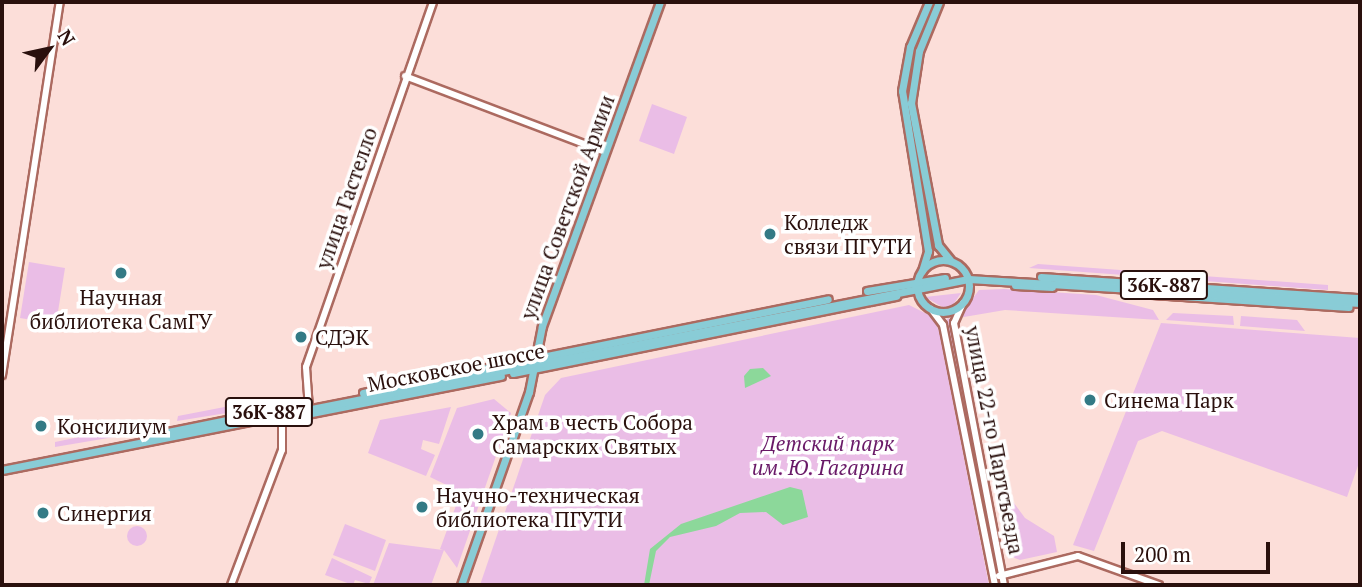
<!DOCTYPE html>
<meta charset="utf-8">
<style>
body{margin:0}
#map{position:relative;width:1362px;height:587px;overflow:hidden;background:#fcded9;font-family:"PT Serif",serif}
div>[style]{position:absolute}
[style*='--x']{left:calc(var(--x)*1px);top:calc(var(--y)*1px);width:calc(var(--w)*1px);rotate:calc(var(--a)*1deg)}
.green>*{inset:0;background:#eabde6}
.round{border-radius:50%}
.water>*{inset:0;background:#8cd89a}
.roads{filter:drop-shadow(2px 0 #ac6a60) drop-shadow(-2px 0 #ac6a60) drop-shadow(0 2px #ac6a60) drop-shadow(0 -2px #ac6a60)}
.minor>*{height:6px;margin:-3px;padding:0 3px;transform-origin:3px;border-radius:3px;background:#fff}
.major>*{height:7px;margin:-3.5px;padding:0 3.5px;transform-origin:3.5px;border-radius:3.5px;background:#89ccd6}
.major>.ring{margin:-3.5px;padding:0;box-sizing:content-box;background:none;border:7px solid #89ccd6;border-radius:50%}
.dots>*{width:19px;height:19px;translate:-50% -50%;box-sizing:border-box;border:4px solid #fff;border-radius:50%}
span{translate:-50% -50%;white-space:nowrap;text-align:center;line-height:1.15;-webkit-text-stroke:7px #fff;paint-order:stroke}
.shield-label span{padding:2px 5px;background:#fff;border:2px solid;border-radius:5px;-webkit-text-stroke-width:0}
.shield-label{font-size:19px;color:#2a100d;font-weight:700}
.street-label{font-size:21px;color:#2a100d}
.poi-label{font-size:21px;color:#2a100d}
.left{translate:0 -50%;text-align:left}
.park-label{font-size:21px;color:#691967;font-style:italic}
.frame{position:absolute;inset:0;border:4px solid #2a100d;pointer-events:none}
.north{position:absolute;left:14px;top:14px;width:70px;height:70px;-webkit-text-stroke:5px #fff;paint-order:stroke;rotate:57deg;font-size:19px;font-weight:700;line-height:28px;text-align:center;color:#2a100d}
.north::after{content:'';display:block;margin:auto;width:24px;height:32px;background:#2a100d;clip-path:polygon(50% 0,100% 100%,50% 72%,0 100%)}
.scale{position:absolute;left:1121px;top:542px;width:149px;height:32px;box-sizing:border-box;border:4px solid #2a100d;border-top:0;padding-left:9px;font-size:21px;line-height:24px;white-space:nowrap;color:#2a100d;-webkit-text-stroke:5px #fff;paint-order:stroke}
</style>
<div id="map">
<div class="green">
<div style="clip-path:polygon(652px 104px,687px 117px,674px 154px,639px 141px)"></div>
<div style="clip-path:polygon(29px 262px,65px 268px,56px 324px,20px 318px)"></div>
<div style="clip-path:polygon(1038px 264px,1328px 285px,1328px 290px,1029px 268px)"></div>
<div style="clip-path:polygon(1004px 289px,1096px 295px,1153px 310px,1159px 320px,1005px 310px,958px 318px,979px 290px)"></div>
<div style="clip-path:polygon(961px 293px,953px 305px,944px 308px,925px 297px)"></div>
<div style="clip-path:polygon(909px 305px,933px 317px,939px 331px,989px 585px,480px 585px,545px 395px,561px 378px)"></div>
<div style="clip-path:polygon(1173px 313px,1233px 316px,1234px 325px,1166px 320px)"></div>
<div style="clip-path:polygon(1241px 316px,1297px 320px,1305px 331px,1240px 326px)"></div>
<div style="clip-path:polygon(949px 318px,987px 515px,986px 517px,947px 319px)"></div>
<div style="clip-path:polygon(1161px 323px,1360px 338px,1360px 460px,1347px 497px,1162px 431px,1138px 441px,1094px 551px,1073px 545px)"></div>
<div style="clip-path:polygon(494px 399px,511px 413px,457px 568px,444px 550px,431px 585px,373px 585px,389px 543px,443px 550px,440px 549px,461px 492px,430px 477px,457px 408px)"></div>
<div style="clip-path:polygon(235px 405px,233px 412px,177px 421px,178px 416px)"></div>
<div style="clip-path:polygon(451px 407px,439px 444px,423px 440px,421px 449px,435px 455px,426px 476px,368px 453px,380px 420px)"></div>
<div style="clip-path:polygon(119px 429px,120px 436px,55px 447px,55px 442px)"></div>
<div style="clip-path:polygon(1011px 499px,1025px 518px,1054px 536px,1057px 552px,1020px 560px,1012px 557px,1002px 507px)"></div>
<div style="clip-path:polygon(345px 524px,386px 540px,375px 571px,333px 555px)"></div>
<div class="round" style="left:127px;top:526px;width:20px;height:20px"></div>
<div style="clip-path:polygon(332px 558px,372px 577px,369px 584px,355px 580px,353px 585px,325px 575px)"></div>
</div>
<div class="water">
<div style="clip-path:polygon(763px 368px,771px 376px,745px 388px,744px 376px,750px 369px)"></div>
<div style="clip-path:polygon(790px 487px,802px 490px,808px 517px,783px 525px,766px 512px,740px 513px,716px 526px,670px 537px,656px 551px,649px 585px,644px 585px,650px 549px,681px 524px)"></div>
</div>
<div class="roads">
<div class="minor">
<div style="--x:405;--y:76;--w:214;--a:20.8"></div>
<div style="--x:963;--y:303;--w:22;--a:114"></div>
<div style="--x:954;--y:323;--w:267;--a:79.2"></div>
<div style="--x:931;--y:309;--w:20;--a:53"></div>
<div style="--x:943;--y:325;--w:265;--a:78.7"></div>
<div style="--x:2;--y:375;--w:377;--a:-81.2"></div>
<div style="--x:309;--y:409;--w:42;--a:-94.1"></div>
<div style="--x:306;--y:367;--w:386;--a:-70.8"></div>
<div style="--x:999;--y:576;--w:81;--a:-14.2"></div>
<div style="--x:1078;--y:556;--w:86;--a:19.7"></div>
<div style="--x:231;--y:585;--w:144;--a:-69.3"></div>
<div style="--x:282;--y:450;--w:31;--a:-90"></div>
</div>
<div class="major">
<div style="--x:939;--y:2;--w:53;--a:112.2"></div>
<div style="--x:919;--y:51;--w:53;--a:98.7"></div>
<div style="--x:911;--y:103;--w:145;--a:79.2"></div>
<div style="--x:938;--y:245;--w:19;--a:51"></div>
<div class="ring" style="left:917px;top:260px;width:45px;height:45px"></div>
<div style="--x:922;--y:271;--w:21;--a:-73"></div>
<div style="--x:928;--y:251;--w:162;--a:-99.2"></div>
<div style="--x:902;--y:91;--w:45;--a:-79.7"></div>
<div style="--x:910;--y:47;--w:49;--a:-67.1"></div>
<div style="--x:1041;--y:277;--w:320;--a:3.8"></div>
<div style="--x:1015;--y:285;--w:37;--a:3"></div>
<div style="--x:867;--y:291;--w:79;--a:-9.5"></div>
<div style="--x:1137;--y:293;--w:212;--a:3.8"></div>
<div style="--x:513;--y:373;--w:391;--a:-11.4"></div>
<div style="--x:363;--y:393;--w:474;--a:-11.4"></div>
<div style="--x:286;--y:418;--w:219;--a:-11.1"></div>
<div style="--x:143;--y:437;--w:156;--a:-11.5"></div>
<div style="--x:2;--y:470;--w:985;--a:-11.18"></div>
<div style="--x:968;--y:279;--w:393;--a:3.5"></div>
<div style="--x:461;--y:585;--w:205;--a:-70.6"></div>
<div style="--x:529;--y:392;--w:67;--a:-78.9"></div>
<div style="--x:542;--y:326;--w:345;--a:-70"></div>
</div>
</div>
<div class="dots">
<div style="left:770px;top:234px;background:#337a85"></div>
<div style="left:121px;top:273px;background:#337a85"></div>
<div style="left:301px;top:337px;background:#337a85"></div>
<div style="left:1090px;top:400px;background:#337a85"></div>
<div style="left:41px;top:426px;background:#337a85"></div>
<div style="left:478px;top:434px;background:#337a85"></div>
<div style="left:422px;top:507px;background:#337a85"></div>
<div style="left:43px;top:513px;background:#337a85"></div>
</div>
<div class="shield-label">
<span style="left:1164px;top:285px">36К-887</span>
<span style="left:269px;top:412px">36К-887</span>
</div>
<div class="street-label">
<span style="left:346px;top:198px;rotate:-71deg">улица Гастелло</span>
<span style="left:567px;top:207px;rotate:-70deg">улица Советской Армии</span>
<span style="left:456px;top:367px;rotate:-11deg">Московское шоссе</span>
<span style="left:995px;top:440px;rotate:79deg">улица 22-го Партсъезда</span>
</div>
<div class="poi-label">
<span class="left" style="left:784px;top:234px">Колледж<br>связи ПГУТИ</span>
<span style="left:121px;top:309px">Научная<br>библиотека СамГУ</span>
<span class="left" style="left:315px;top:337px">СДЭК</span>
<span class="left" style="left:1104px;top:400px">Синема Парк</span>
<span class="left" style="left:492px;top:434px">Храм в честь Собора<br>Самарских Святых</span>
<span class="left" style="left:57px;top:426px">Консилиум</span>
<span class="left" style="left:436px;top:507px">Научно-техническая<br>библиотека ПГУТИ</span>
<span class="left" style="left:57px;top:513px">Синергия</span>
</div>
<div class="park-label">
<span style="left:828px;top:455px">Детский парк<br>им. Ю. Гагарина</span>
</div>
<div class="frame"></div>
<div class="north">N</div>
<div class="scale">200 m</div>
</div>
